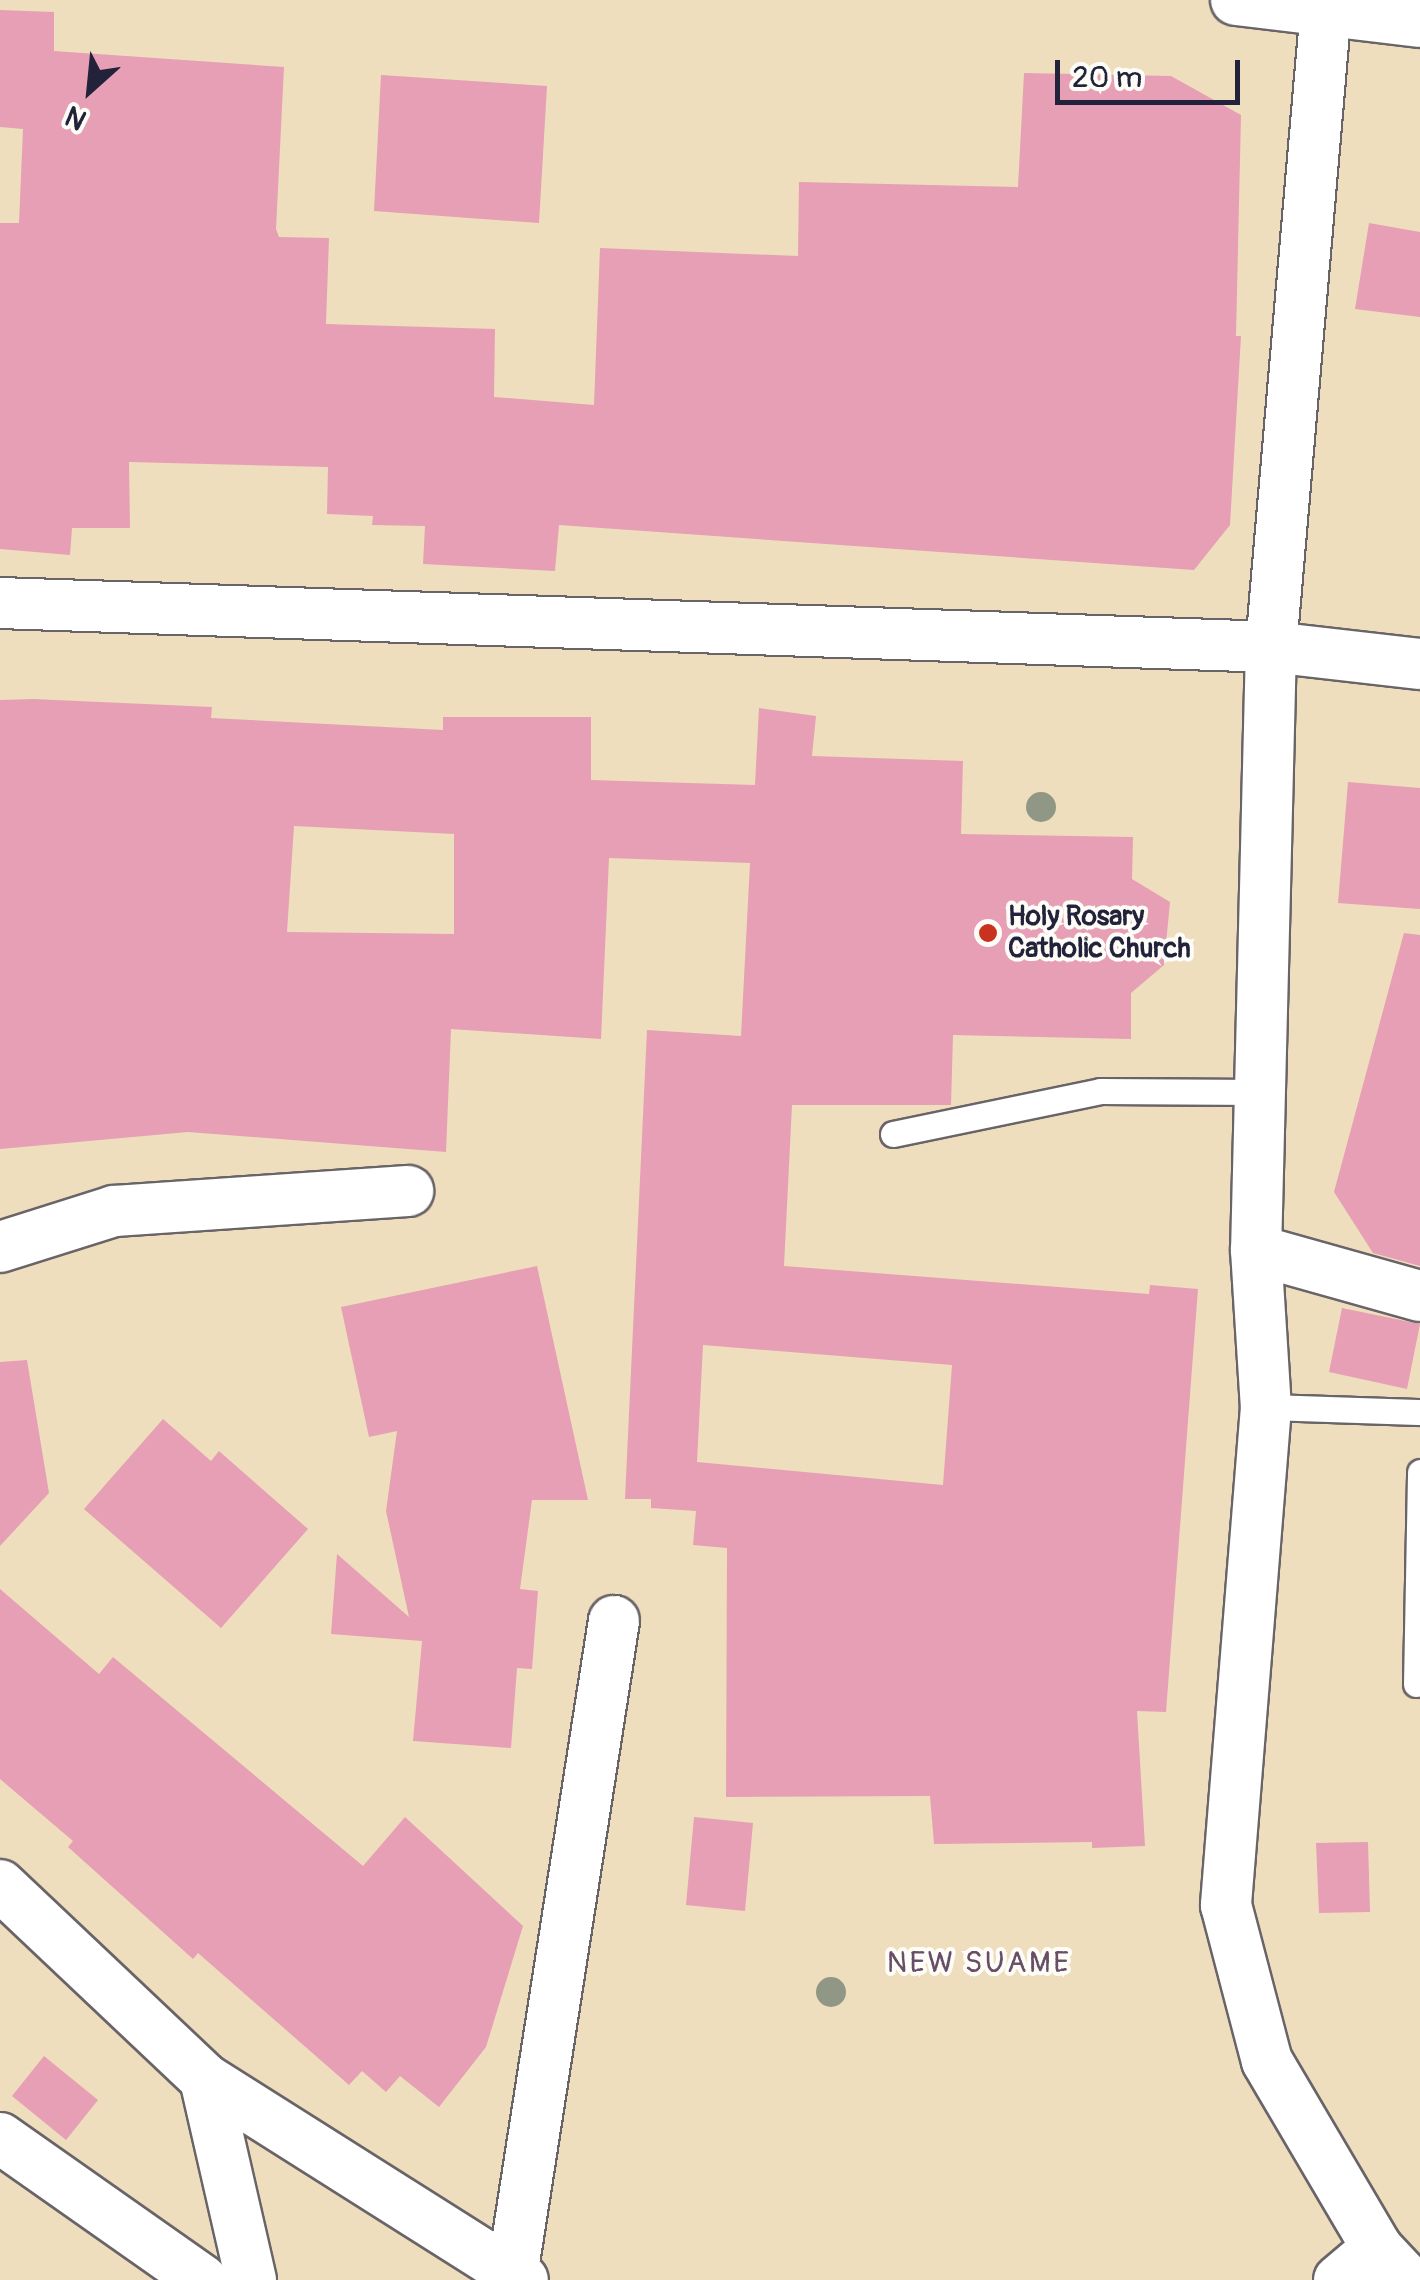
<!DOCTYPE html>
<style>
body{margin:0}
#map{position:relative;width:1420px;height:2280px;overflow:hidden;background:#eedebd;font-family:Pangolin,sans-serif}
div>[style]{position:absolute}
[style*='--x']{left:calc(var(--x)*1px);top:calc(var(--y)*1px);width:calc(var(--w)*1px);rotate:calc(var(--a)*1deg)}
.building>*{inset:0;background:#e69fb5}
.roads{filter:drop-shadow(2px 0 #696468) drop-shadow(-2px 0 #696468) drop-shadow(0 2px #696468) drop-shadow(0 -2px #696468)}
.lane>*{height:25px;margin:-12.5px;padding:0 12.5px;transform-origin:12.5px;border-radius:12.5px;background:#fff}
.street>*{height:50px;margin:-25px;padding:0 25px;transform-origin:25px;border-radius:25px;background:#fff}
.trees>*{width:30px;height:30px;margin:-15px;border-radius:50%;background:#909885}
.dots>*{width:28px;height:28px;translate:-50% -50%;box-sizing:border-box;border:5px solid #fdfcf7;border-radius:50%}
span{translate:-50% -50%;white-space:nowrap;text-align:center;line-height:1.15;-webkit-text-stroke:8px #fdfcf7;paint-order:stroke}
.poi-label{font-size:28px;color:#22223b;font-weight:700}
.left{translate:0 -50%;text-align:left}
.neighbourhood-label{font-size:30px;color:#674e66;letter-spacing:2.5px}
.north{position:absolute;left:40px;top:40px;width:100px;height:100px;-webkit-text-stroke:8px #fdfcf7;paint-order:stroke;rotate:207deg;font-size:28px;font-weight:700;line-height:40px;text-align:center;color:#22223b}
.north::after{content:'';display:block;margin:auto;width:35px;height:45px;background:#22223b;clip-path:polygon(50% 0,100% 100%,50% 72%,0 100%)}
.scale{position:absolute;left:1055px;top:60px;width:185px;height:45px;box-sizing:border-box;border:5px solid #22223b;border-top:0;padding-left:12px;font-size:30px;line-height:35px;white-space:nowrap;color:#22223b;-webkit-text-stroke:8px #fdfcf7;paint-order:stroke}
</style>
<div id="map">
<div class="building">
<div style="clip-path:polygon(0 10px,54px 12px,54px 51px,284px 67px,276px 229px,279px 237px,329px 238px,326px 324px,495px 329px,494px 397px,594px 405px,600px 248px,798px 256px,799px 182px,1018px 187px,1024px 73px,1171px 76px,1241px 115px,1236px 336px,1241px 336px,1230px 525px,1194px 570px,559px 525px,555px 571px,423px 564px,425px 526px,372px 525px,373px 516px,327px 514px,328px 467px,129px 462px,130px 528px,72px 528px,70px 555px,0 549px,0 223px,19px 223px,23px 129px,0 127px)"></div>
<div style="clip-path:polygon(381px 75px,547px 86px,539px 223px,374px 211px)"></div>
<div style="clip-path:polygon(1369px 223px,1420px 232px,1420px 317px,1355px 309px)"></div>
<div style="clip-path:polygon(evenodd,33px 699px,212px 707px,211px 718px,443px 730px,443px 717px,591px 717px,591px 780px,755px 785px,759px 708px,816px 716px,812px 756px,963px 761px,961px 834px,1133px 837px,1132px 879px,1170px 902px,1164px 965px,1131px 993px,1131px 1039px,953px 1035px,951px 1105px,792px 1105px,784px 1266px,1149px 1294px,1150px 1285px,1198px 1289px,1166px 1712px,1137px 1711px,1145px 1846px,1092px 1848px,1092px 1842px,934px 1844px,930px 1796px,726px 1797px,727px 1548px,693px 1545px,696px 1511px,651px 1508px,651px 1499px,625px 1499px,647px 1030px,741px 1036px,750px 863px,609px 858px,601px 1039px,451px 1029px,446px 1152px,188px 1132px,0 1149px,0 700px,33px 699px,294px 826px,454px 834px,454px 934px,287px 932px,294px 826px,33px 699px,703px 1345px,952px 1365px,943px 1485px,697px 1462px,703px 1345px)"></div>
<div style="clip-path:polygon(1348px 782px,1420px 788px,1420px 909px,1338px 903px)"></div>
<div style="clip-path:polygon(1404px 933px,1420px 935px,1420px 1266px,1373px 1253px,1334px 1192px)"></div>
<div style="clip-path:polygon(537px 1266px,588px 1500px,532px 1500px,520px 1589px,538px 1591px,532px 1669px,517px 1668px,511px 1748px,413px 1741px,422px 1641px,331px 1634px,337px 1554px,409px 1617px,386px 1511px,397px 1431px,369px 1437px,341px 1307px)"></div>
<div style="clip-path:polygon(1342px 1308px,1420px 1324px,1407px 1389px,1329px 1372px)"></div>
<div style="clip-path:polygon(27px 1360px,49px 1493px,0 1546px,0 1362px)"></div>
<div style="clip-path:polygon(163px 1419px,211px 1461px,219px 1451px,308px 1529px,221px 1628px,84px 1509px)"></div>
<div style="clip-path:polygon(0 1589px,99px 1674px,113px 1657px,363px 1866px,405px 1817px,523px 1926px,486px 2047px,439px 2107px,400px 2076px,386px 2092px,362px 2071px,349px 2085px,198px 1953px,193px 1959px,68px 1847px,73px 1841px,0 1779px)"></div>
<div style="clip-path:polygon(694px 1817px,753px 1823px,745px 1911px,686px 1905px)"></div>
<div style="clip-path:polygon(1368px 1842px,1370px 1912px,1319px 1913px,1316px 1843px)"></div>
<div style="clip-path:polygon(44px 2056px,98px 2100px,66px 2140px,12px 2096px)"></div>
</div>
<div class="roads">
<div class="lane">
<div style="--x:893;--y:1134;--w:211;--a:-11.7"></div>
<div style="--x:1100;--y:1091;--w:160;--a:0.4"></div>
<div style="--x:1266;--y:1407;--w:154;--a:1.9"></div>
<div style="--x:1416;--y:1684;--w:212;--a:-88.9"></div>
</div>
<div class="street">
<div style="--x:1236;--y:0;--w:185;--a:6.8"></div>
<div style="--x:1326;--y:8;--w:641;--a:94.92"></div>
<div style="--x:1271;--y:647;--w:603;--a:91.42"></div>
<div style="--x:1256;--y:1250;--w:157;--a:86.4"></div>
<div style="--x:1266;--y:1407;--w:500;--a:94.6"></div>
<div style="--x:1226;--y:1905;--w:161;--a:75.3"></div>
<div style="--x:1267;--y:2061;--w:217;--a:59.5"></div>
<div style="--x:1377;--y:2248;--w:44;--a:46.8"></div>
<div style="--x:0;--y:603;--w:1272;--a:1.98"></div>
<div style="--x:1271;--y:647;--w:150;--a:6.5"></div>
<div style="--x:0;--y:1247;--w:120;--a:-17.5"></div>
<div style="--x:114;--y:1211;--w:295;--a:-3.9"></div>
<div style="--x:1256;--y:1250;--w:170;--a:15.7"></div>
<div style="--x:0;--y:1885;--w:282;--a:43.4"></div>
<div style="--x:205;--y:2079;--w:376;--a:32.3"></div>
<div style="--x:205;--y:2079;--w:206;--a:77.1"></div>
<div style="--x:0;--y:2138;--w:247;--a:35.1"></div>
<div style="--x:512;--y:2275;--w:662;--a:-81.14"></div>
<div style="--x:1339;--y:2280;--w:50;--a:-40.1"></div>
</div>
</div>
<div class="trees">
<div style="left:1041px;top:807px"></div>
<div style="left:831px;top:1992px"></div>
</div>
<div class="dots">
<div style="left:988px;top:933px;background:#c8321e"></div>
</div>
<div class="poi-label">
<span class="left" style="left:1008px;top:933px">Holy Rosary<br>Catholic Church</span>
</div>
<div class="neighbourhood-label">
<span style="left:979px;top:1963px">NEW SUAME</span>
</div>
<div class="north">N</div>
<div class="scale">20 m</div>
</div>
